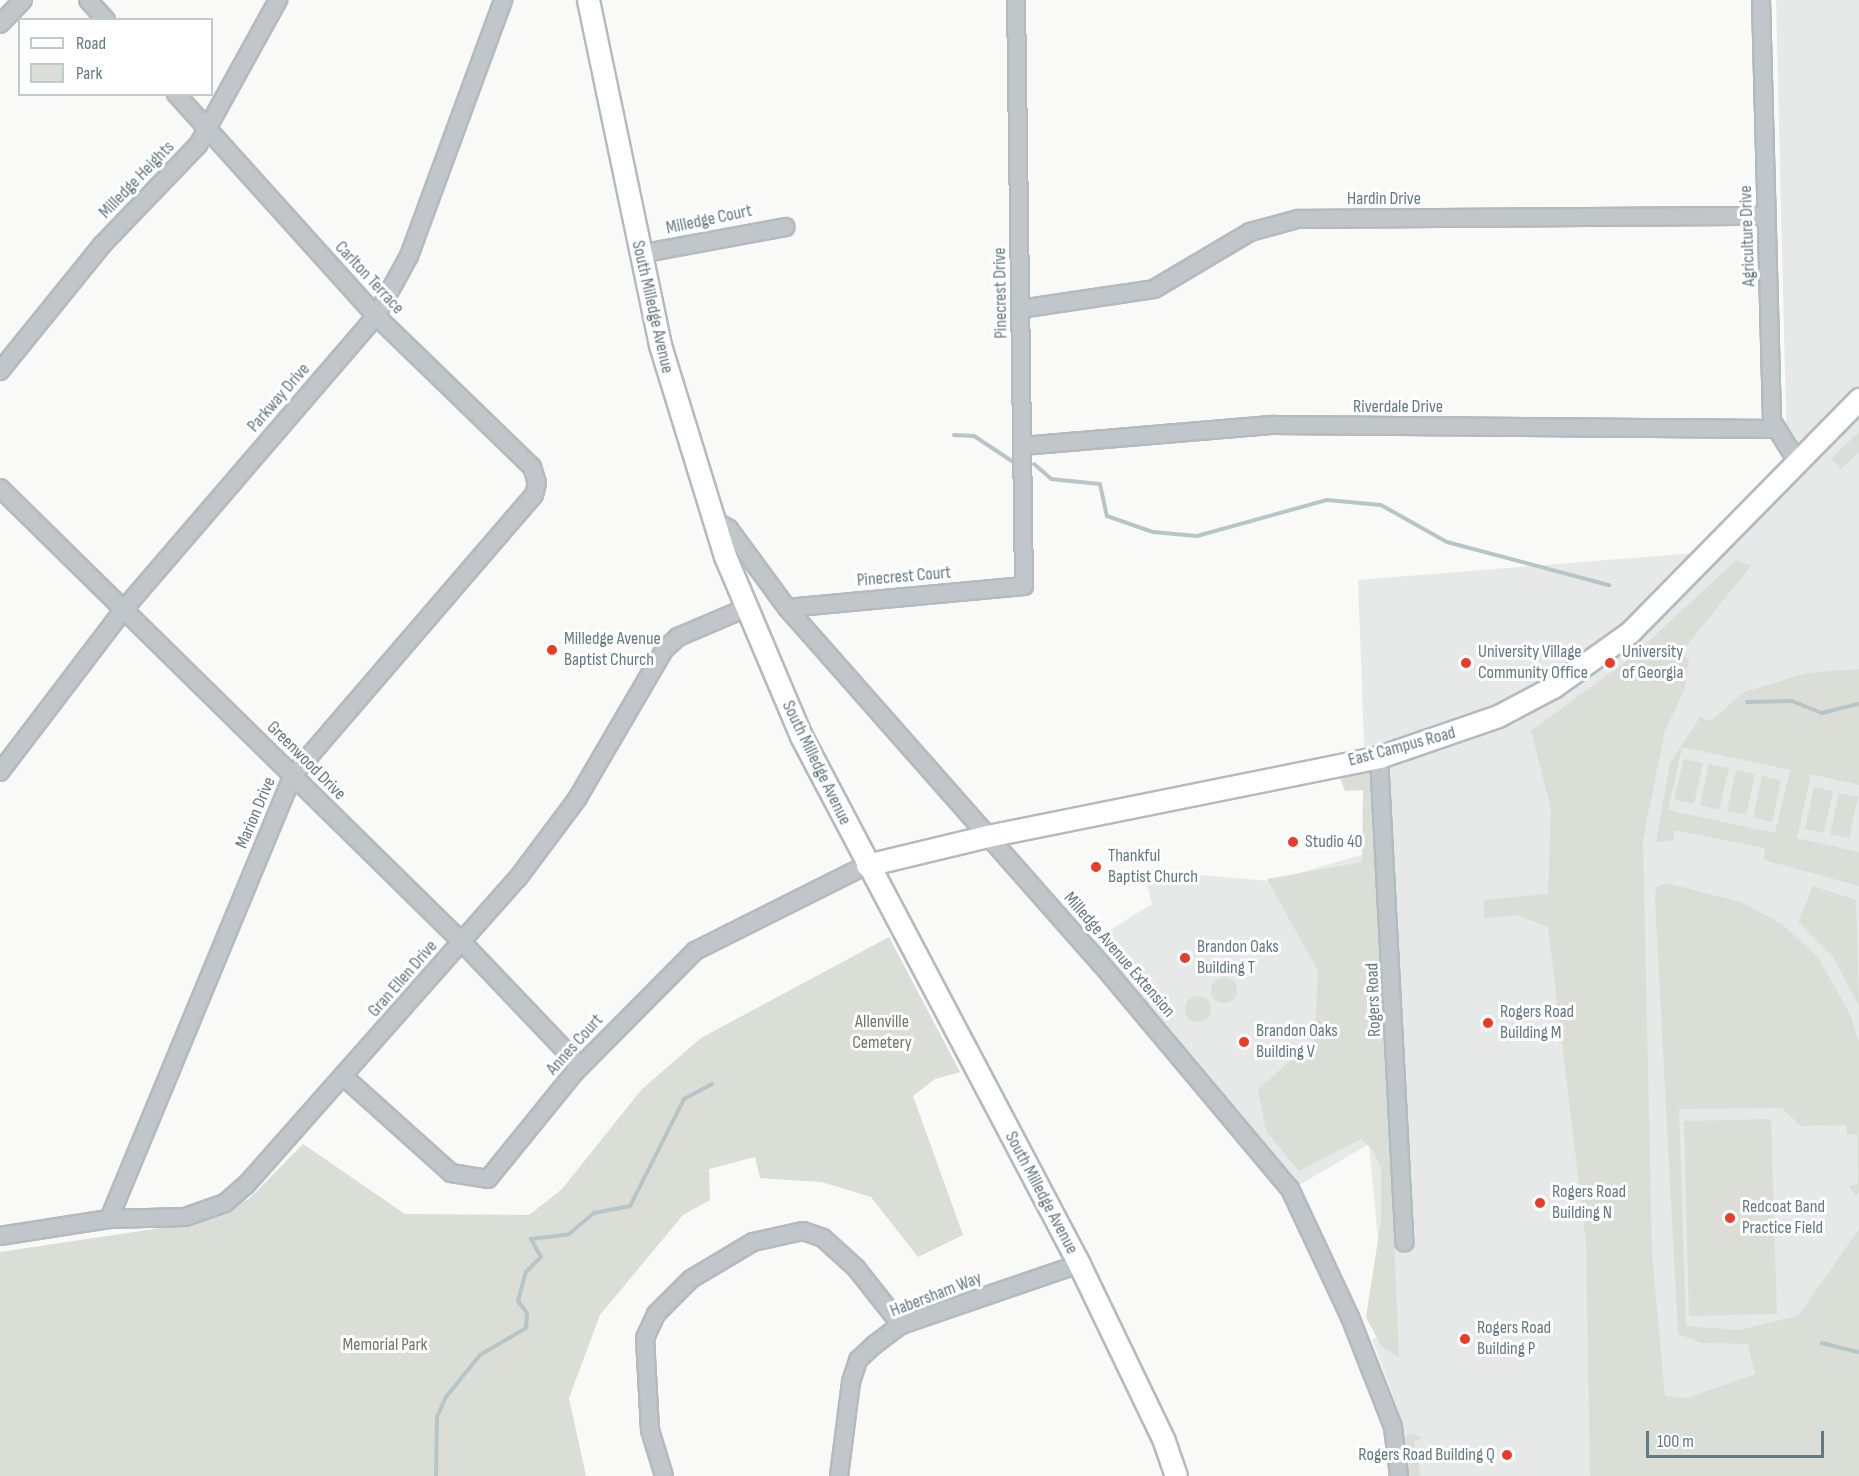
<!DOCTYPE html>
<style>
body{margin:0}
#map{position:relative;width:1859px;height:1476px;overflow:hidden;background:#f9f9f7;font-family:"Sofia Sans Condensed",sans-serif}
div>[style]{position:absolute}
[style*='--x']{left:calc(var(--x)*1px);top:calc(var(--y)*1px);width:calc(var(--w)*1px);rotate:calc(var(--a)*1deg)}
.built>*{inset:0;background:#e7e9e8}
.green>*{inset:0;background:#daded6}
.round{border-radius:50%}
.stream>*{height:4px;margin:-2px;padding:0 2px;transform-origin:2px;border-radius:2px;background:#b6c6c8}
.roads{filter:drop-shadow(2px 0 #b4babe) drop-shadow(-2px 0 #b4babe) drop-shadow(0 2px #b4babe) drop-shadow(0 -2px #b4babe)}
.minor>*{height:16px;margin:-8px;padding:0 8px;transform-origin:8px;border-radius:8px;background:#c0c6c9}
.major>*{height:21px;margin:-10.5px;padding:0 10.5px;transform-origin:10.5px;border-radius:10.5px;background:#fff}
.dots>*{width:16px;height:16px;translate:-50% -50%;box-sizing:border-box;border:3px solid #fff;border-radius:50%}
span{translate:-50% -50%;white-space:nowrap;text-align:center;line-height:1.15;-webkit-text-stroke:6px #fff;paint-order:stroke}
.street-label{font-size:18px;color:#647a83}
.poi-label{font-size:18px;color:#647a83}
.left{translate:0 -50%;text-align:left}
.right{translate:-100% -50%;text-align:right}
.park-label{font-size:18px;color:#6a7a63}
.legend{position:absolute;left:18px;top:18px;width:195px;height:78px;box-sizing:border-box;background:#fff;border:2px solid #c1cacd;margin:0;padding:8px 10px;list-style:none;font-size:18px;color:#647a83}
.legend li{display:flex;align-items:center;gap:12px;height:30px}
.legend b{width:30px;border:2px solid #c1cacd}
.scale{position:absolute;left:1646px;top:1431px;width:178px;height:27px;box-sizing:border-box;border:3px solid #647a83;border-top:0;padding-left:8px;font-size:18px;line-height:21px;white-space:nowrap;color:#647a83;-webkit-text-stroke:4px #fff;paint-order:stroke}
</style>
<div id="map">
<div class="built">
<div style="clip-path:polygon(1776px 0,1859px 0,1859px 1476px,1414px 1476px,1400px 1415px,1372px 1339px,1387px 1335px,1369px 1144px,1296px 1187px,1264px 1142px,1091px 942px,1152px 904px,1147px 885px,1176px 873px,1271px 881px,1368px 853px,1358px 580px,1694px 553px,1787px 455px)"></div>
</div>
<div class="green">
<div style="clip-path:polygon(1859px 432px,1859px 452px,1841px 469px,1831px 459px)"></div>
<div style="clip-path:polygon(1736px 560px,1751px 566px,1680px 654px,1689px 659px,1685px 688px,1665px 731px,1643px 839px,1652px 1254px,1665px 1396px,1688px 1398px,1755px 1374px,1748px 1344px,1702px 1343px,1678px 1334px,1655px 899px,1656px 887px,1666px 883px,1741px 902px,1782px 924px,1818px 957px,1850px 1014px,1859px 1043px,1859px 1191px,1855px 1196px,1849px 1186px,1858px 1184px,1857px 1135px,1847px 1134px,1846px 1125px,1801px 1126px,1782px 1108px,1679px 1109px,1686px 1326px,1738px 1330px,1798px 1316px,1859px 1229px,1859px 1476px,1590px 1476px,1586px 1242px,1548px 927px,1516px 915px,1484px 918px,1484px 900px,1548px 894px,1551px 809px,1531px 731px,1633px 656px)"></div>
<div style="clip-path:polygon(evenodd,1859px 669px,1859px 785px,1811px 774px,1797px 838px,1859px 852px,1859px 886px,1764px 860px,1765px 848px,1675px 830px,1673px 840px,1656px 842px,1670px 763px,1700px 717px,1711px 721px,1744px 692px,1807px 673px,1859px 669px,1682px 747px,1790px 770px,1775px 833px,1668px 810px,1682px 747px)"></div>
<div style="clip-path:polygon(1684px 759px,1703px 763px,1694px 804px,1674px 800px)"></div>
<div style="clip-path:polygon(1709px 764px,1729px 768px,1719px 810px,1700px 805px)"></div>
<div style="clip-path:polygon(1736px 770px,1755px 774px,1746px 815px,1727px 811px)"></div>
<div style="clip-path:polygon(1369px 772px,1375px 777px,1399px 1358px,1381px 1346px,1366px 1317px,1381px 1221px,1381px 1169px,1373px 1150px,1361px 1139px,1299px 1171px,1266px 1131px,1258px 1089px,1315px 1039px,1318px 971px,1267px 879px,1362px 862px,1363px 790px,1345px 791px,1340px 778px)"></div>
<div style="clip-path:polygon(1762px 776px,1781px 780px,1772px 822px,1753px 817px)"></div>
<div style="clip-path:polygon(1814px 787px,1833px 791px,1824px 833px,1805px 829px)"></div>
<div style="clip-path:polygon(1839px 793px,1858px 797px,1849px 838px,1830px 834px)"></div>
<div style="clip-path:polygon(1813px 886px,1856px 900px,1859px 1007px,1834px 958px,1798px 921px)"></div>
<div style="clip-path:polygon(889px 937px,960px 1072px,935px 1079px,913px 1096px,963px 1235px,918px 1257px,871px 1197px,822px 1182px,760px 1178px,755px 1157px,709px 1169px,710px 1200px,683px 1215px,600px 1315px,569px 1398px,586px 1476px,0 1476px,0 1252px,194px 1223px,249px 1199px,303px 1144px,405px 1214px,529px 1215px,562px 1189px,642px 1089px,701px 1038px)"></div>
<div class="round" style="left:1211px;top:977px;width:26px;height:26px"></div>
<div class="round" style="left:1185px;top:996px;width:26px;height:26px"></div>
<div style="clip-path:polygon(1771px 1119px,1777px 1314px,1689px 1316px,1684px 1121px)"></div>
<div style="clip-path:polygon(1410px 1433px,1422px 1438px,1414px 1442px,1421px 1476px,1407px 1476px,1401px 1442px)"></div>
</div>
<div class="stream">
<div style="--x:954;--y:435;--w:20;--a:3"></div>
<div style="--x:974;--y:436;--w:49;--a:33.4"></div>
<div style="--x:1034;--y:464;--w:23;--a:41"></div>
<div style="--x:1051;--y:479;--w:49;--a:5.8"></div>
<div style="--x:1100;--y:484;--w:33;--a:78"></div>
<div style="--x:1107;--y:516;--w:49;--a:19.2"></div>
<div style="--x:1153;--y:532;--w:44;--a:5.2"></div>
<div style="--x:1197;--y:536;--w:135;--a:-15.5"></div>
<div style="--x:1327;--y:500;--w:54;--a:5.3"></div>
<div style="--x:1381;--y:505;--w:76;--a:29.3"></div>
<div style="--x:1447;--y:542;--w:168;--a:14.9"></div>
<div style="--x:1747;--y:702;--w:45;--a:-1.3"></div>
<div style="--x:1792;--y:701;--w:32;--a:22"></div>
<div style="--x:1822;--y:713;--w:38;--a:-14"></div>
<div style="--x:1822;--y:1343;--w:38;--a:14"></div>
<div style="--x:436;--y:1476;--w:59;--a:-89"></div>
<div style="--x:437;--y:1417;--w:22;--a:-66"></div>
<div style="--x:446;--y:1397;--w:54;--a:-51"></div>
<div style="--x:480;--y:1355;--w:53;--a:-30.4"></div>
<div style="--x:526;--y:1328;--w:15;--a:-86"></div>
<div style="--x:527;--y:1313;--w:15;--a:-127"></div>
<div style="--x:518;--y:1301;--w:30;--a:-75"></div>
<div style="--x:526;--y:1272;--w:21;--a:-45"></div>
<div style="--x:541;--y:1257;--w:21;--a:-119"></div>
<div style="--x:531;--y:1239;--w:38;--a:-7"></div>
<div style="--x:569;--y:1234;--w:33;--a:-40"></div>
<div style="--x:594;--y:1213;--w:37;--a:-11"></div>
<div style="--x:630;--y:1206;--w:120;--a:-63.2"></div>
<div style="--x:684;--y:1099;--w:32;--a:-28"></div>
</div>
<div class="roads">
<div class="minor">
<div style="--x:88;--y:0;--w:27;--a:48"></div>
<div style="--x:1761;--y:0;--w:421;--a:88.5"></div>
<div style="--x:1772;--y:421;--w:49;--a:58.2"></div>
<div style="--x:0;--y:24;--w:33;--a:-46"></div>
<div style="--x:640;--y:254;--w:148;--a:-10.5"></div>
<div style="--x:1020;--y:309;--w:135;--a:-8.5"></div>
<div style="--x:1154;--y:289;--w:112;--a:-30.7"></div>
<div style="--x:1250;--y:232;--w:50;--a:-15.2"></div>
<div style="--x:1298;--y:219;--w:469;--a:-0.4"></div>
<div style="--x:0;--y:371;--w:162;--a:-51"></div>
<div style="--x:102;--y:245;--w:139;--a:-46.2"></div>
<div style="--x:198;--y:145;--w:166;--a:-61.1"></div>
<div style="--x:1022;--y:446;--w:253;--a:-4.8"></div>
<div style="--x:1274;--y:425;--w:501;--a:0.46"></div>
<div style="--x:0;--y:488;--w:648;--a:44.5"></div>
<div style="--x:462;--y:942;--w:171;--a:46.4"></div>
<div style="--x:712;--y:519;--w:20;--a:30"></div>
<div style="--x:729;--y:529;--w:98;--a:53.7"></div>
<div style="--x:787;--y:608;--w:476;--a:48.6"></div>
<div style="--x:1102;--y:965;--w:292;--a:50"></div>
<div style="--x:1290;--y:1189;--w:141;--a:64.9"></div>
<div style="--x:1350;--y:1317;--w:118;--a:68.6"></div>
<div style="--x:1393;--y:1427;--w:49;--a:83"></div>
<div style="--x:787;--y:608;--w:238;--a:-5.3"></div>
<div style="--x:1024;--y:586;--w:586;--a:-90.78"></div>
<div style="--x:1379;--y:757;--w:486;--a:87"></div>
<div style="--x:0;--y:772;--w:205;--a:-52.7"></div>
<div style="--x:124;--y:609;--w:386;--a:-49.3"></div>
<div style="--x:376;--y:316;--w:68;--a:-61.2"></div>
<div style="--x:409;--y:256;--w:273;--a:-69.8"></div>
<div style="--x:343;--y:1076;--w:145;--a:41.9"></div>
<div style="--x:451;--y:1173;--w:37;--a:9"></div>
<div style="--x:488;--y:1179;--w:138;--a:-50.9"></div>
<div style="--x:575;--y:1072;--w:170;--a:-45.2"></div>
<div style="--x:695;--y:951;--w:192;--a:-26.6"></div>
<div style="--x:109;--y:1219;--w:481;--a:-67.5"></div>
<div style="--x:293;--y:775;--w:369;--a:-49.3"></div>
<div style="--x:534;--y:495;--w:12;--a:-76"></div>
<div style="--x:537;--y:483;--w:17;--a:-107"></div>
<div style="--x:532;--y:467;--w:217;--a:-135.9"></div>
<div style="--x:376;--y:316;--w:299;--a:-132"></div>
<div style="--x:0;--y:1236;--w:110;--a:-8.9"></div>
<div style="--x:109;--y:1219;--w:76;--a:-1.5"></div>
<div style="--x:185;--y:1217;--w:42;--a:-19.3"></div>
<div style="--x:225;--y:1203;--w:28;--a:-41"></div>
<div style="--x:246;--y:1185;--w:410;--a:-48.5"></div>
<div style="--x:518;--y:878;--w:99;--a:-53.2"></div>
<div style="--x:577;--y:799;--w:173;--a:-59.7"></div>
<div style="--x:664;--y:650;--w:19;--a:-43"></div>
<div style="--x:678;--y:637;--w:74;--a:-23.1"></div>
<div style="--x:664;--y:1476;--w:48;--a:-106.9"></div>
<div style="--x:650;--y:1430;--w:92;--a:-93.1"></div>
<div style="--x:645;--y:1338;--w:26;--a:-65"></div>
<div style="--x:656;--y:1314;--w:49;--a:-45"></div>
<div style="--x:691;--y:1279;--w:72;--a:-30.8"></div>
<div style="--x:753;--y:1242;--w:51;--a:-12.4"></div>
<div style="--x:803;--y:1231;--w:21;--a:19"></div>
<div style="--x:823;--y:1238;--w:45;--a:42.3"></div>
<div style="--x:856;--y:1268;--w:73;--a:51.7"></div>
<div style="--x:839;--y:1476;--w:95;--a:-82.7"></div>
<div style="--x:851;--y:1382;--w:23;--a:-72"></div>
<div style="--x:858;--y:1360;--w:22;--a:-43"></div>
<div style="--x:874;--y:1345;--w:34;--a:-37"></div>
<div style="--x:901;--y:1325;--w:188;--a:-18.9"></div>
</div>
<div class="major">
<div style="--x:588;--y:0;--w:352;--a:78.2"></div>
<div style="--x:660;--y:345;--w:221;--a:72.9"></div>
<div style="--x:725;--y:556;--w:195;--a:67.1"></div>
<div style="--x:801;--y:736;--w:597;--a:62.23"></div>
<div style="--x:1079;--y:1264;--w:196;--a:64.3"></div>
<div style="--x:1164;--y:1441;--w:37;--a:71"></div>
<div style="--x:867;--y:865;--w:124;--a:-13.5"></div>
<div style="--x:988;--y:836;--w:399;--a:-11.4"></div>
<div style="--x:1379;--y:757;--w:126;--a:-19"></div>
<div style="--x:1498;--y:716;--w:62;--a:-27.8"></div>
<div style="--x:1553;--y:687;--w:95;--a:-35.5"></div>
<div style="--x:1630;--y:632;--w:327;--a:-45.5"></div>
</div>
</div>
<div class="dots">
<div style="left:552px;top:650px;background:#e83c29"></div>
<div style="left:1466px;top:663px;background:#e83c29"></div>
<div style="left:1610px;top:663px;background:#e83c29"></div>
<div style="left:1293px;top:842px;background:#e83c29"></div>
<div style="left:1096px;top:867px;background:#e83c29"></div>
<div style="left:1185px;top:958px;background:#e83c29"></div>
<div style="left:1488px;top:1023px;background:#e83c29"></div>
<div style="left:1244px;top:1042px;background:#e83c29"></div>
<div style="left:1540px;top:1203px;background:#e83c29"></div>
<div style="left:1730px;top:1218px;background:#e83c29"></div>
<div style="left:1465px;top:1339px;background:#e83c29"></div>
<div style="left:1507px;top:1455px;background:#e83c29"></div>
</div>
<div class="street-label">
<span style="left:137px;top:180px;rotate:-46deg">Milledge Heights</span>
<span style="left:1384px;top:199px">Hardin Drive</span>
<span style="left:709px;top:220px;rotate:-12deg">Milledge Court</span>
<span style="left:1748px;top:236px;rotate:-92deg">Agriculture Drive</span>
<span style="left:369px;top:278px;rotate:47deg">Carlton Terrace</span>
<span style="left:1001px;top:293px;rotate:-91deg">Pinecrest Drive</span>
<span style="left:652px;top:307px;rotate:77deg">South Milledge Avenue</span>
<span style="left:279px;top:398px;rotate:-49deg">Parkway Drive</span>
<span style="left:1398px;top:407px">Riverdale Drive</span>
<span style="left:904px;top:577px;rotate:-5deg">Pinecrest Court</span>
<span style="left:1402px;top:747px;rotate:-15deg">East Campus Road</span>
<span style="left:306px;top:761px;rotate:45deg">Greenwood Drive</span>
<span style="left:816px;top:763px;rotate:64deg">South Milledge Avenue</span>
<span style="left:256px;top:813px;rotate:-67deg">Marion Drive</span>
<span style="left:1119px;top:955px;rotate:49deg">Milledge Avenue Extension</span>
<span style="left:403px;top:979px;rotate:-49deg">Gran Ellen Drive</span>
<span style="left:1374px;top:1000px;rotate:-92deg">Rogers Road</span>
<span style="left:575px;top:1045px;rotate:-48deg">Annes Court</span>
<span style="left:1041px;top:1193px;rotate:62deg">South Milledge Avenue</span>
<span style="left:936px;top:1295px;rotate:-21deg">Habersham Way</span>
</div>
<div class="poi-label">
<span class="left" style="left:564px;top:650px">Milledge Avenue<br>Baptist Church</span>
<span class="left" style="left:1478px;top:663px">University Village<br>Community Office</span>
<span class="left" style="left:1622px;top:663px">University<br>of Georgia</span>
<span class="left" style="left:1305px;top:842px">Studio 40</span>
<span class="left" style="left:1108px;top:867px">Thankful<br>Baptist Church</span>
<span class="left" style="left:1197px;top:958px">Brandon Oaks<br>Building T</span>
<span class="left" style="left:1500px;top:1023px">Rogers Road<br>Building M</span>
<span class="left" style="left:1256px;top:1042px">Brandon Oaks<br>Building V</span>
<span class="left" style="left:1552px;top:1203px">Rogers Road<br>Building N</span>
<span class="left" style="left:1742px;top:1218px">Redcoat Band<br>Practice Field</span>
<span class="left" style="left:1477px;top:1339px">Rogers Road<br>Building P</span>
<span class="right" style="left:1495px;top:1455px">Rogers Road Building Q</span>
</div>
<div class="park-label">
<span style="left:882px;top:1033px">Allenville<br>Cemetery</span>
<span style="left:385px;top:1345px">Memorial Park</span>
</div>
<ul class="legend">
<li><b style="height:8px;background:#fff"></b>Road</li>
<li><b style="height:16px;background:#daded6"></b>Park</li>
</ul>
<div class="scale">100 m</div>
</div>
